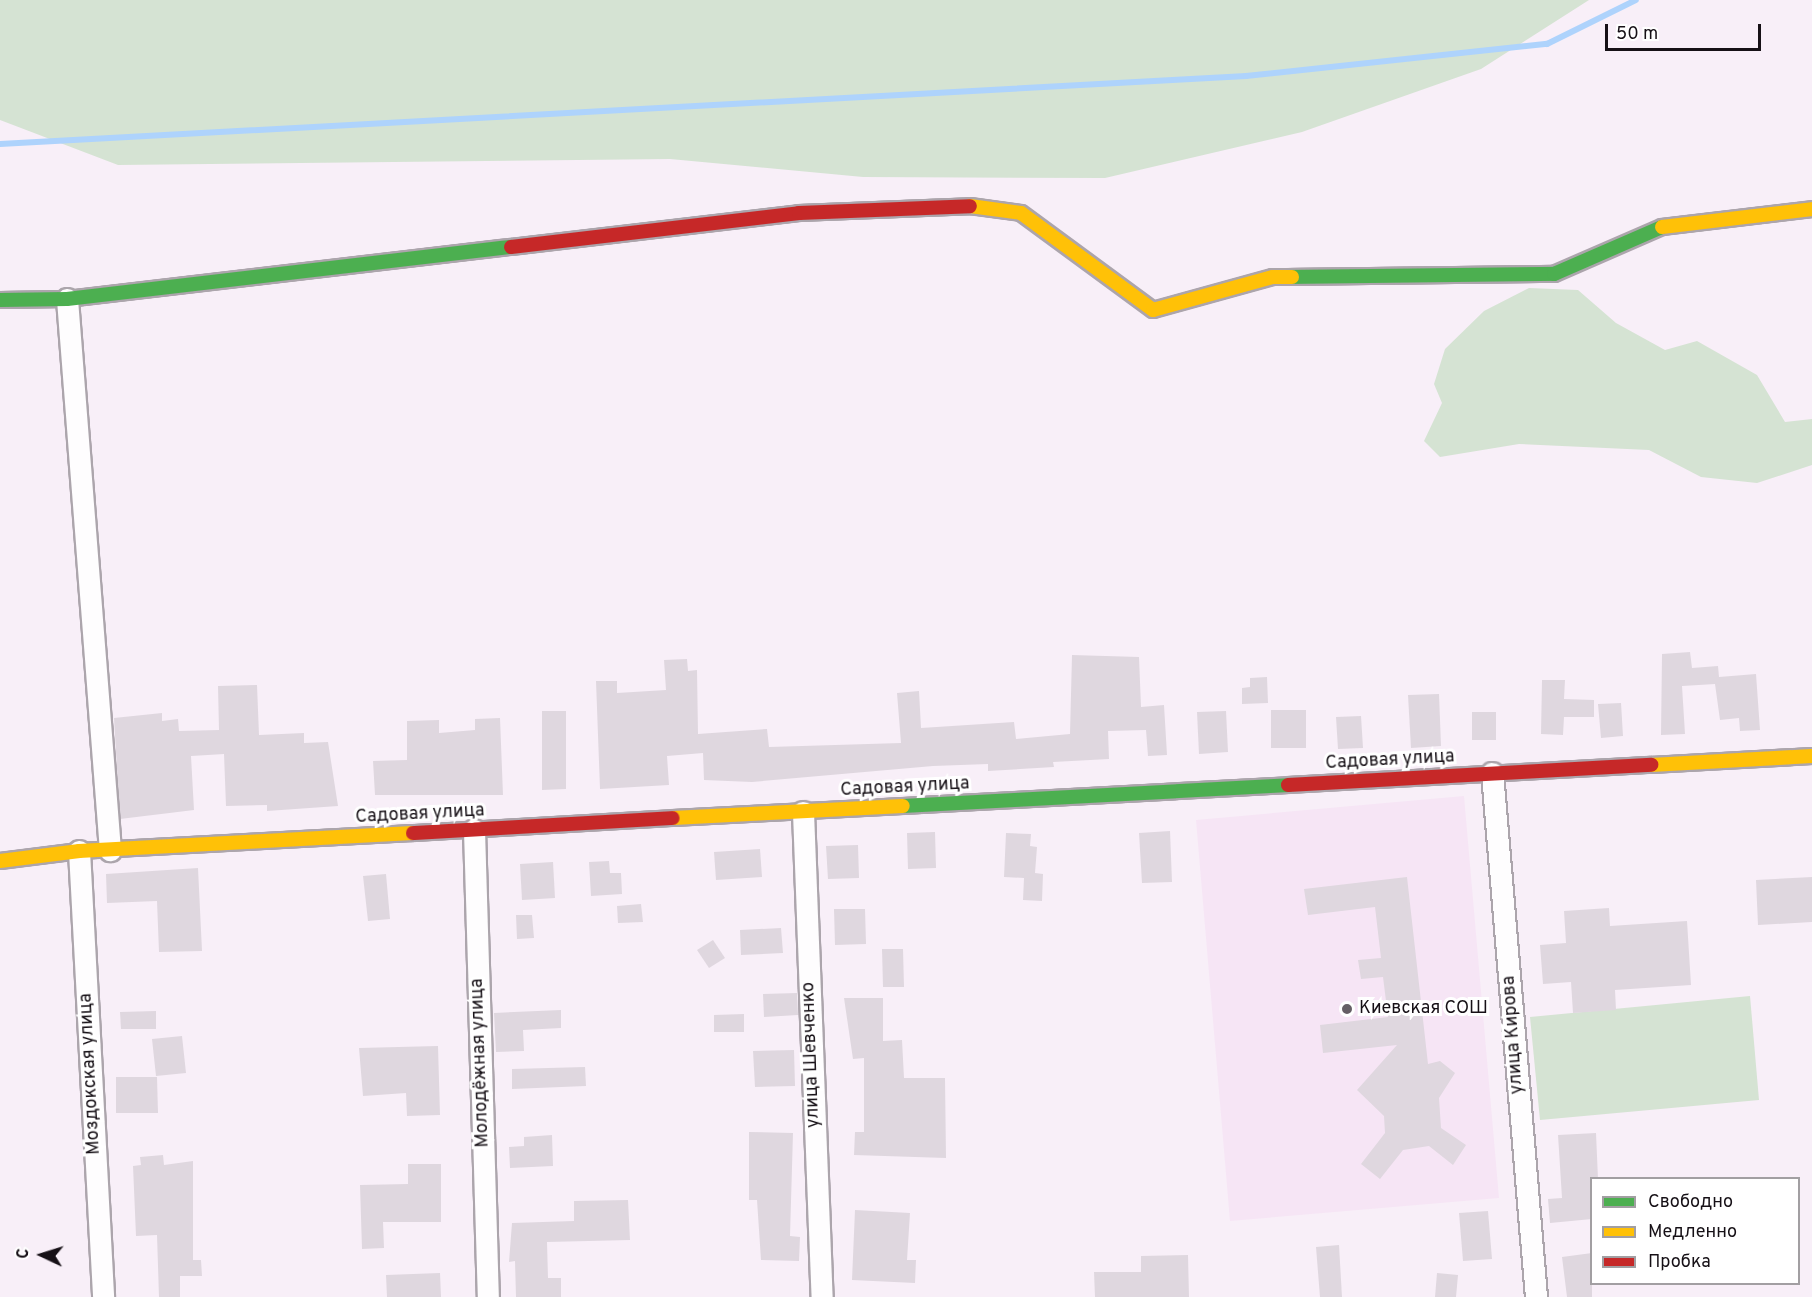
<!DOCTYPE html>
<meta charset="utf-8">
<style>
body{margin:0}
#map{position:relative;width:1812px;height:1297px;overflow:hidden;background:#f8eff8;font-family:Overpass,sans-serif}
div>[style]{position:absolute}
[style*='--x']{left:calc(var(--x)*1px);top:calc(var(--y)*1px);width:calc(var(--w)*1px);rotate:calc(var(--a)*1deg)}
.built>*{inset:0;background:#f6e5f5}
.green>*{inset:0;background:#d5e3d3}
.stream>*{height:6px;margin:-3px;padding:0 3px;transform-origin:3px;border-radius:3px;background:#aed3fc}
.building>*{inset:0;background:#dfd7df}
.roads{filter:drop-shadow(2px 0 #aca5ac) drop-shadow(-2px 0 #aca5ac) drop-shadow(0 2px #aca5ac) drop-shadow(0 -2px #aca5ac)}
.street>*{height:21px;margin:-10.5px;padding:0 10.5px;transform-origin:10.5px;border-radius:10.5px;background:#fefdfe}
.fast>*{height:14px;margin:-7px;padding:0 7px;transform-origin:7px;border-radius:7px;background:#4caf50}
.slow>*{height:14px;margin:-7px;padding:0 7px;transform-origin:7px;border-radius:7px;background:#ffc107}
.jam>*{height:14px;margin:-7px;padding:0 7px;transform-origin:7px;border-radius:7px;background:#c62828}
.dots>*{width:16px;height:16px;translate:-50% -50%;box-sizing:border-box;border:3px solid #fff;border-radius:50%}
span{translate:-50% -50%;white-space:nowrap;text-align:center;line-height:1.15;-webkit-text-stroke:6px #fff;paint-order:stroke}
.street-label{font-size:18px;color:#161016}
.poi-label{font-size:18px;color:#161016}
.left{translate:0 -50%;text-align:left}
.legend{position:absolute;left:1590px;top:1177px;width:210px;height:108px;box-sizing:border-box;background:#fff;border:2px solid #a29fa2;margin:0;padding:8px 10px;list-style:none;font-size:18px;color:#161016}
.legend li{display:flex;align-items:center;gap:12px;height:30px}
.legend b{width:30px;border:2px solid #a29fa2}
.north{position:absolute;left:12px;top:1225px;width:60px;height:60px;-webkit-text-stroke:4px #fff;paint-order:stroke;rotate:274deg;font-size:16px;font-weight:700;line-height:24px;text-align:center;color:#161016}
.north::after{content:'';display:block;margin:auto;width:21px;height:27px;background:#161016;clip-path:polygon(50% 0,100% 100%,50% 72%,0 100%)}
.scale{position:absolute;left:1605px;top:24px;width:156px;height:27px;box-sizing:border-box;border:3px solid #161016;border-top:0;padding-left:8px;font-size:18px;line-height:21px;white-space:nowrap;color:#161016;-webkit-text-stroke:4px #fff;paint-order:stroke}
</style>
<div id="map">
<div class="built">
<div style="clip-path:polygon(1464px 796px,1499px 1198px,1230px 1221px,1196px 820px)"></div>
</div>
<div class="green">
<div style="clip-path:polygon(0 0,1589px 0,1481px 69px,1302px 132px,1105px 178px,863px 177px,670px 159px,118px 165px,0 120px)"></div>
<div style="clip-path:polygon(1529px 288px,1578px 290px,1616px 323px,1665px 350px,1697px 341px,1757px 375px,1785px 422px,1812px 419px,1812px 465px,1757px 483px,1701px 477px,1649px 450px,1519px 444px,1440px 457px,1424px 441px,1442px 403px,1434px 384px,1445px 349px,1484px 311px)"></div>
<div style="clip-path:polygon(1750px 996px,1759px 1100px,1540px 1120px,1530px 1017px)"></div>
</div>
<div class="stream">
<div style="--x:0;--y:144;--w:1248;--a:-3.12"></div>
<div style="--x:1246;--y:76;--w:303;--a:-6.1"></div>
<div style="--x:1547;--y:44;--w:99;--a:-26.3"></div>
</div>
<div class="building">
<div style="clip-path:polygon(1690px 652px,1692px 668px,1718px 666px,1719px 677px,1756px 674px,1760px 730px,1740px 731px,1739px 718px,1720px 720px,1715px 684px,1682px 686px,1685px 734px,1661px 735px,1662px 654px)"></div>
<div style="clip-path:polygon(1072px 655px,1139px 657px,1141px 707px,1164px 705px,1167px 755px,1148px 756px,1146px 730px,1108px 731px,1109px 759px,1053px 762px,1054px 767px,988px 771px,988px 764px,933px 766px,752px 782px,704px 780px,703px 753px,667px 756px,669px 785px,600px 789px,596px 681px,617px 681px,617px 693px,666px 690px,664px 660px,687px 659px,688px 671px,697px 670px,698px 734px,767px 729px,769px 747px,901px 743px,897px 693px,919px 691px,921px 728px,1014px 722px,1016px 739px,1070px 734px)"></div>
<div style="clip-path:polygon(1267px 677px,1268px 703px,1242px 704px,1242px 688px,1250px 687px,1250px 678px)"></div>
<div style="clip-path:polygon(1542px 680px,1565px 680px,1564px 699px,1594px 700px,1594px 717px,1564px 717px,1563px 735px,1541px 734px)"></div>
<div style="clip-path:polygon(257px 685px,259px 735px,304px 733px,304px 743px,328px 742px,338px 806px,267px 811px,267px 805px,226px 806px,224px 754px,191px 756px,194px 810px,120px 819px,114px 718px,162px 713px,162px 721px,178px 719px,179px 731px,219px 730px,218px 686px)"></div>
<div style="clip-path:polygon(1439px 694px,1441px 746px,1411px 748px,1408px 695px)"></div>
<div style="clip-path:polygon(1621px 703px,1623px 736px,1601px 738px,1598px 704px)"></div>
<div style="clip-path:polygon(1271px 710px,1306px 710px,1306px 748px,1271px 748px)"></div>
<div style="clip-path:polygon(542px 711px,566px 711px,566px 789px,542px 790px)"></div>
<div style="clip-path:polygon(1226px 711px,1228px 752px,1199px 754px,1197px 712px)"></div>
<div style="clip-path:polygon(1472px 712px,1496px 712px,1496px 740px,1472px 740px)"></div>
<div style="clip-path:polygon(1361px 716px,1363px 748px,1338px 749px,1336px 717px)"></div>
<div style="clip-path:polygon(500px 718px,503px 795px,375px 795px,373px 761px,407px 760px,407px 721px,439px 720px,439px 733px,475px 730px,475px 719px)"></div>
<div style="clip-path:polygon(1170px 831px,1172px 882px,1142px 883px,1139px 833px)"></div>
<div style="clip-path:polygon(935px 832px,936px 868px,908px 869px,907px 833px)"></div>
<div style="clip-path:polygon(1006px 833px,1031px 834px,1030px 846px,1037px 847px,1035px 873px,1043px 874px,1042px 901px,1023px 900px,1024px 878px,1004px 877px)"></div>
<div style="clip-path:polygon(858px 845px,859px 878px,828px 879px,826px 846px)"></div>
<div style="clip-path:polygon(760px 849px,762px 877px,716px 880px,714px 852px)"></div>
<div style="clip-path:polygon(609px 861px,610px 873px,621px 873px,622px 894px,591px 896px,589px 862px)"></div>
<div style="clip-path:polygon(553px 862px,555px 898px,522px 900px,520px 864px)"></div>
<div style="clip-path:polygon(198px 868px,202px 951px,159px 952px,157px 901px,107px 903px,106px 874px)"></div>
<div style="clip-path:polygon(386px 874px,390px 919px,368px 921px,363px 876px)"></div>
<div style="clip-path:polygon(1407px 877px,1428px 1064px,1440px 1061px,1455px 1073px,1439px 1098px,1441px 1128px,1466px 1145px,1453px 1165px,1429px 1146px,1403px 1150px,1380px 1179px,1361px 1164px,1385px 1133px,1384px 1116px,1357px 1090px,1397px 1045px,1323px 1053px,1320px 1025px,1388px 1017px,1383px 977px,1361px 979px,1358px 960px,1381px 958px,1375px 907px,1308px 915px,1304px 889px)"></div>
<div style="clip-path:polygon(1812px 877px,1812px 922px,1758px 925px,1756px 880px)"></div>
<div style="clip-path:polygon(641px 904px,643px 922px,618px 923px,617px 906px)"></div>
<div style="clip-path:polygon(1609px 908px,1610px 926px,1687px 921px,1691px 985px,1615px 990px,1616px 1010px,1573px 1013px,1571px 982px,1543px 984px,1540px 945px,1566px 943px,1564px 911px)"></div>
<div style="clip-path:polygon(834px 909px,865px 909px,866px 944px,835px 945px)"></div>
<div style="clip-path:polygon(516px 915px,532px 915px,534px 938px,517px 939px)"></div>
<div style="clip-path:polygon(781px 928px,783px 953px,741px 955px,740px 930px)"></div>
<div style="clip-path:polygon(713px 940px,725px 958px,709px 968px,697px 950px)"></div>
<div style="clip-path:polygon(882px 949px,903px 949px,904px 987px,883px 987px)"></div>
<div style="clip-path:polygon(797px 993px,798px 1015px,764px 1017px,763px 994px)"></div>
<div style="clip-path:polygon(844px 998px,883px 998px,883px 1041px,902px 1040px,904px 1078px,945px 1078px,946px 1158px,854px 1155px,855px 1132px,864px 1132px,864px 1058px,853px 1059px)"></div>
<div style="clip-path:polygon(561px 1010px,561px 1028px,523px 1030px,524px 1051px,496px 1052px,494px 1013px)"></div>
<div style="clip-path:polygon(156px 1011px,156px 1029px,121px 1029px,120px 1012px)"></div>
<div style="clip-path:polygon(744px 1014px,744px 1032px,714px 1032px,714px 1015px)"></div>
<div style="clip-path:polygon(182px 1036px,186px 1073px,156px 1076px,152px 1039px)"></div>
<div style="clip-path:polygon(438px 1046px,440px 1115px,407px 1116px,406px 1093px,363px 1096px,359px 1048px)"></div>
<div style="clip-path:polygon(794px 1050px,795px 1086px,755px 1087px,753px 1051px)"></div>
<div style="clip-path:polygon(585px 1067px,586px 1086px,512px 1089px,512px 1069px)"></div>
<div style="clip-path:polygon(116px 1077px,157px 1077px,158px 1113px,116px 1113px)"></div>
<div style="clip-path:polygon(749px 1132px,793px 1133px,790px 1236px,800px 1237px,799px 1261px,761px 1260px,757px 1200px,749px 1200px)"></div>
<div style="clip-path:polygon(1596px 1133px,1598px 1179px,1592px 1179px,1592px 1219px,1550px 1223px,1548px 1199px,1562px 1198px,1558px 1135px)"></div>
<div style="clip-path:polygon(552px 1135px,553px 1166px,510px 1168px,509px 1147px,524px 1146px,524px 1137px)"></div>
<div style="clip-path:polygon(163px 1155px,164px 1165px,193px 1161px,193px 1260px,201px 1260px,202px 1276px,180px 1276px,180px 1297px,159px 1297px,157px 1235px,136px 1236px,133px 1166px,141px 1165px,140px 1157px)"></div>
<div style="clip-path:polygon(408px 1164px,441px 1164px,441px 1222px,383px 1222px,384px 1248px,362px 1249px,360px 1185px,408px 1184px)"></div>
<div style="clip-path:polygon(628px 1200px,630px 1240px,547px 1242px,548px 1278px,561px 1278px,561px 1297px,516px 1297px,515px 1261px,509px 1262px,512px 1223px,574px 1221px,574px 1201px)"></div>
<div style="clip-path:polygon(855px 1210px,910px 1213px,907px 1260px,916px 1260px,915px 1283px,852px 1280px)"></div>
<div style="clip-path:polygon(1488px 1211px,1492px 1259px,1463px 1261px,1459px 1213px)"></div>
<div style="clip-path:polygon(1339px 1245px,1342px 1297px,1320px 1297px,1316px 1247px)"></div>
<div style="clip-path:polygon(1592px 1253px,1592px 1297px,1567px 1297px,1562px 1257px)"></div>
<div style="clip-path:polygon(1188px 1255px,1189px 1297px,1095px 1297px,1094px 1272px,1141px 1272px,1141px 1256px)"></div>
<div style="clip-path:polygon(440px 1273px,441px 1297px,387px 1297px,386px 1275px)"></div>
<div style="clip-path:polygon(1437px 1273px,1458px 1275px,1456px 1297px,1435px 1297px)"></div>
</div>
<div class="roads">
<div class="street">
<div style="--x:67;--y:299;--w:553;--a:85.54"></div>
<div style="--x:1492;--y:773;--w:526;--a:85.2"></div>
<div style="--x:803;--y:812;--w:485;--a:87.8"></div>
<div style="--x:474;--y:830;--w:467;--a:88.3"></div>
<div style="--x:79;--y:851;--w:447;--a:86.9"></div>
</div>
<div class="fast">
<div style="--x:1292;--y:277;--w:262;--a:-0.7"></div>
<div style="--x:1554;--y:274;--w:118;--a:-23.5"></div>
<div style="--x:0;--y:300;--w:67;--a:-0.9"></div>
<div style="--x:67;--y:299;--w:447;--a:-6.7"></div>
<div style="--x:903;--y:806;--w:386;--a:-3.1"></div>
</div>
<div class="slow">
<div style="--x:970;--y:206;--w:51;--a:7.8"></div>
<div style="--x:1021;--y:213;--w:164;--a:36.3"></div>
<div style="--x:1153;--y:310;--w:124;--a:-15.4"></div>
<div style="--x:1273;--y:277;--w:19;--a:0"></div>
<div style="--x:1662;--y:227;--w:151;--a:-6.8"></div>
<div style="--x:1651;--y:765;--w:161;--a:-3.2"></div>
<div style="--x:673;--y:818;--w:230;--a:-3"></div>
<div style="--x:0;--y:861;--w:80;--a:-7.2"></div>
<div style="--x:79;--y:851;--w:334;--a:-3.1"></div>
</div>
<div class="jam">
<div style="--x:511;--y:247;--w:290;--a:-6.7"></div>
<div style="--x:799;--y:213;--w:171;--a:-2.3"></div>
<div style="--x:1288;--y:785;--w:364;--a:-3.2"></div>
<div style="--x:413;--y:833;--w:260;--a:-3.3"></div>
</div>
</div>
<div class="dots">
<div style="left:1347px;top:1009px;background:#655e65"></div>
</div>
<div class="street-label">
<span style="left:1390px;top:761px;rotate:-3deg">Садовая улица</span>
<span style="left:905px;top:788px;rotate:-3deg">Садовая улица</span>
<span style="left:420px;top:815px;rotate:-3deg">Садовая улица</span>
<span style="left:1514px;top:1035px;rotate:-94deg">улица Кирова</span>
<span style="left:812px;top:1055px;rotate:-92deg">улица Шевченко</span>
<span style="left:481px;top:1063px;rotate:-92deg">Молодёжная улица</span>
<span style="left:91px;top:1074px;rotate:-93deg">Моздокская улица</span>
</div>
<div class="poi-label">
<span class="left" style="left:1359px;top:1009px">Киевская СОШ</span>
</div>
<ul class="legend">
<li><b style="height:8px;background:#4caf50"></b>Свободно</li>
<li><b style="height:8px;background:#ffc107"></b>Медленно</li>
<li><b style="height:8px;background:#c62828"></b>Пробка</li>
</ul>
<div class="north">С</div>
<div class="scale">50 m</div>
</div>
